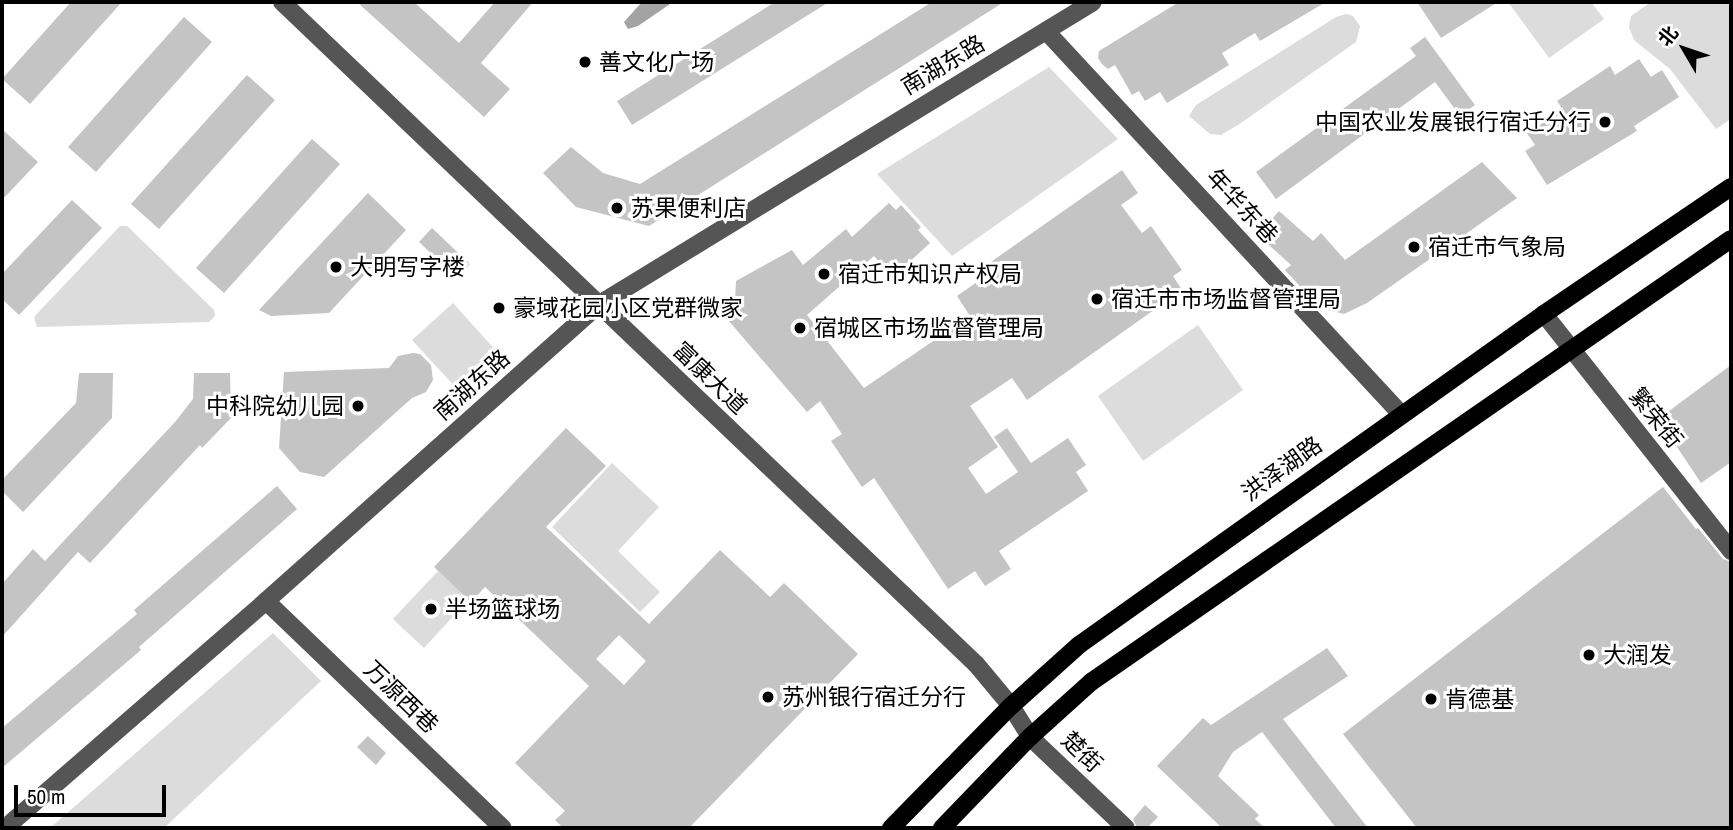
<!DOCTYPE html>
<meta charset="utf-8">
<style>
body{margin:0}
#map{position:relative;width:1733px;height:830px;overflow:hidden;background:#fff;font-family:"Archivo Narrow","Noto Sans SC",sans-serif}
div>[style]{position:absolute}
[style*='--x']{left:calc(var(--x)*1px);top:calc(var(--y)*1px);width:calc(var(--w)*1px);rotate:calc(var(--a)*1deg)}
.green>*{inset:0;background:#dcdcdc}
.water>*{inset:0;background:#a3a3a3}
.building>*{inset:0;background:#c4c4c4}
.minor>*{height:18px;margin:-9px;padding:0 9px;transform-origin:9px;border-radius:9px;background:#555}
.major>*{height:18px;margin:-9px;padding:0 9px;transform-origin:9px;border-radius:9px;background:#000}
.dots>*{width:19px;height:19px;translate:-50% -50%;box-sizing:border-box;border:4px solid #fff;border-radius:50%}
span{translate:-50% -50%;white-space:nowrap;text-align:center;line-height:1.15;-webkit-text-stroke:6px #fff;paint-order:stroke}
.poi-label{font-size:23px;color:#000}
.left{translate:0 -50%;text-align:left}
.right{translate:-100% -50%;text-align:right}
.street-label{font-size:23px;color:#000}
.frame{position:absolute;inset:0;border:4px solid #000;pointer-events:none}
.north{position:absolute;left:1649px;top:14px;width:70px;height:70px;-webkit-text-stroke:5px #fff;paint-order:stroke;rotate:309deg;font-size:19px;font-weight:700;line-height:28px;text-align:center;color:#000}
.north::after{content:'';display:block;margin:auto;width:24px;height:32px;background:#000;clip-path:polygon(50% 0,100% 100%,50% 72%,0 100%)}
.scale{position:absolute;left:14px;top:785px;width:152px;height:32px;box-sizing:border-box;border:4px solid #000;border-top:0;padding-left:9px;font-size:21px;line-height:24px;white-space:nowrap;color:#000;-webkit-text-stroke:5px #fff;paint-order:stroke}
</style>
<div id="map">
<div class="green">
<div style="clip-path:polygon(1508px 2px,1591px 2px,1604px 19px,1549px 58px)"></div>
<div style="clip-path:polygon(1651px 2px,1731px 2px,1731px 119px,1716px 129px,1670px 69px,1634px 40px,1629px 27px,1631px 16px)"></div>
<div style="clip-path:polygon(1346px 14px,1353px 16px,1360px 26px,1356px 42px,1241px 123px,1221px 135px,1210px 134px,1189px 116px,1196px 105px,1336px 17px)"></div>
<div style="clip-path:polygon(1049px 67px,1118px 139px,952px 256px,877px 174px)"></div>
<div style="clip-path:polygon(120px 226px,127px 226px,214px 310px,215px 316px,209px 322px,37px 327px,34px 317px)"></div>
<div style="clip-path:polygon(453px 303px,499px 354px,459px 391px,412px 340px)"></div>
<div style="clip-path:polygon(1198px 325px,1243px 390px,1143px 461px,1098px 396px)"></div>
<div style="clip-path:polygon(612px 463px,659px 507px,618px 551px,660px 592px,640px 612px,552px 527px)"></div>
<div style="clip-path:polygon(438px 571px,469px 599px,424px 648px,393px 619px)"></div>
<div style="clip-path:polygon(273px 633px,321px 681px,164px 828px,50px 828px)"></div>
</div>
<div class="water">
<div style="clip-path:polygon(642px 2px,673px 2px,638px 26px,628px 29px,624px 22px)"></div>
</div>
<div class="building">
<div style="clip-path:polygon(71px 2px,122px 2px,30px 104px,2px 79px)"></div>
<div style="clip-path:polygon(357px 2px,414px 2px,459px 43px,495px 2px,533px 2px,481px 63px,510px 89px,484px 117px)"></div>
<div style="clip-path:polygon(775px 2px,829px 2px,632px 125px,617px 101px)"></div>
<div style="clip-path:polygon(932px 2px,1004px 2px,649px 226px,576px 207px,543px 173px,571px 147px,603px 173px,640px 184px)"></div>
<div style="clip-path:polygon(1179px 2px,1326px 2px,1260px 41px,1255px 33px,1222px 53px,1229px 65px,1167px 103px,1160px 92px,1145px 101px,1139px 91px,1132px 95px,1115px 65px,1108px 69px,1102px 64px,1098px 58px,1099px 51px)"></div>
<div style="clip-path:polygon(1417px 2px,1498px 2px,1441px 38px)"></div>
<div style="clip-path:polygon(184px 17px,212px 42px,96px 172px,68px 147px)"></div>
<div style="clip-path:polygon(1425px 37px,1475px 105px,1460px 116px,1435px 82px,1276px 199px,1256px 172px,1416px 56px,1410px 48px)"></div>
<div style="clip-path:polygon(1639px 59px,1651px 77px,1662px 70px,1679px 97px,1634px 126px,1637px 131px,1547px 185px,1525px 151px,1535px 145px,1527px 133px,1563px 110px,1557px 101px,1610px 66px,1615px 75px)"></div>
<div style="clip-path:polygon(247px 75px,275px 100px,159px 229px,131px 204px)"></div>
<div style="clip-path:polygon(2px 129px,38px 162px,2px 200px)"></div>
<div style="clip-path:polygon(312px 139px,340px 164px,224px 293px,196px 268px)"></div>
<div style="clip-path:polygon(1482px 162px,1517px 198px,1367px 303px,1344px 314px,1320px 308px,1285px 270px,1291px 265px,1258px 235px,1279px 211px,1313px 241px,1321px 233px,1345px 260px)"></div>
<div style="clip-path:polygon(1122px 170px,1138px 193px,1121px 205px,1142px 233px,1151px 226px,1182px 270px,1173px 276px,1182px 290px,1027px 400px,1012px 378px,970px 406px,998px 447px,968px 468px,986px 494px,1018px 472px,994px 437px,1007px 428px,1031px 463px,1068px 438px,1086px 465px,1076px 472px,1088px 491px,999px 551px,1011px 569px,985px 586px,975px 571px,948px 589px,874px 478px,862px 487px,831px 441px,842px 434px,820px 401px,807px 412px,722px 313px,735px 300px,736px 281px,792px 250px,803px 265px,846px 229px,852px 237px,889px 203px,896px 210px,901px 205px,921px 227px,918px 230px,930px 243px,893px 277px,874px 256px,807px 315px,864px 388px,970px 316px,957px 296px,990px 273px,985px 266px)"></div>
<div style="clip-path:polygon(368px 193px,406px 230px,329px 313px,271px 316px,259px 310px)"></div>
<div style="clip-path:polygon(72px 200px,102px 228px,19px 315px,2px 299px,2px 274px)"></div>
<div style="clip-path:polygon(432px 228px,470px 264px,457px 278px,419px 242px)"></div>
<div style="clip-path:polygon(413px 353px,420px 354px,431px 365px,433px 380px,426px 392px,412px 398px,324px 477px,300px 472px,279px 448px,284px 372px,389px 368px,398px 356px)"></div>
<div style="clip-path:polygon(1731px 365px,1731px 462px,1701px 483px,1669px 435px,1669px 411px)"></div>
<div style="clip-path:polygon(79px 373px,113px 373px,112px 418px,23px 512px,2px 491px,2px 480px,76px 403px)"></div>
<div style="clip-path:polygon(194px 373px,230px 373px,231px 418px,202px 448px,200px 445px,90px 563px,78px 552px,2px 637px,2px 584px,33px 549px,45px 561px,175px 422px,193px 399px)"></div>
<div style="clip-path:polygon(evenodd,566px 428px,606px 466px,546px 527px,649px 624px,720px 550px,770px 597px,784px 583px,858px 654px,689px 828px,563px 828px,555px 820px,565px 811px,515px 763px,589px 686px,485px 587px,471px 602px,434px 567px,566px 428px,619px 635px,646px 661px,624px 685px,596px 659px,619px 635px)"></div>
<div style="clip-path:polygon(277px 486px,297px 509px,139px 647px,141px 650px,2px 768px,2px 728px,137px 614px,134px 610px)"></div>
<div style="clip-path:polygon(1663px 487px,1696px 529px,1698px 528px,1723px 559px,1731px 562px,1731px 828px,1417px 828px,1343px 734px)"></div>
<div style="clip-path:polygon(1327px 648px,1348px 676px,1283px 719px,1368px 828px,1336px 828px,1262px 732px,1233px 752px,1218px 776px,1259px 815px,1255px 819px,1265px 828px,1222px 828px,1157px 766px,1203px 718px,1211px 725px)"></div>
<div style="clip-path:polygon(368px 736px,386px 753px,376px 765px,357px 747px)"></div>
<div style="clip-path:polygon(1145px 805px,1158px 817px,1147px 828px,1137px 828px,1133px 819px)"></div>
</div>
<div class="minor">
<div style="--x:282;--y:2;--w:959;--a:43.65"></div>
<div style="--x:976;--y:664;--w:55;--a:50.2"></div>
<div style="--x:1011;--y:706;--w:36;--a:58"></div>
<div style="--x:1030;--y:737;--w:132;--a:43.5"></div>
<div style="--x:1046;--y:31;--w:522;--a:47.17"></div>
<div style="--x:1544;--y:314;--w:302;--a:51.7"></div>
<div style="--x:266;--y:601;--w:328;--a:43.8"></div>
<div style="--x:5;--y:828;--w:346;--a:-41"></div>
<div style="--x:266;--y:601;--w:445;--a:-41.7"></div>
<div style="--x:598;--y:305;--w:580;--a:-31.47"></div>
</div>
<div class="major">
<div style="--x:891;--y:828;--w:171;--a:-45.5"></div>
<div style="--x:1011;--y:706;--w:91;--a:-41.9"></div>
<div style="--x:1079;--y:645;--w:571;--a:-35.44"></div>
<div style="--x:1544;--y:314;--w:226;--a:-34.2"></div>
<div style="--x:942;--y:828;--w:127;--a:-46"></div>
<div style="--x:1030;--y:737;--w:82;--a:-42"></div>
<div style="--x:1091;--y:682;--w:778;--a:-34.69"></div>
</div>
<div class="dots">
<div style="left:585px;top:62px;background:#000"></div>
<div style="left:1605px;top:122px;background:#000"></div>
<div style="left:617px;top:208px;background:#000"></div>
<div style="left:1414px;top:247px;background:#000"></div>
<div style="left:336px;top:267px;background:#000"></div>
<div style="left:824px;top:274px;background:#000"></div>
<div style="left:1097px;top:299px;background:#000"></div>
<div style="left:499px;top:308px;background:#000"></div>
<div style="left:800px;top:328px;background:#000"></div>
<div style="left:358px;top:406px;background:#000"></div>
<div style="left:431px;top:609px;background:#000"></div>
<div style="left:1589px;top:655px;background:#000"></div>
<div style="left:768px;top:697px;background:#000"></div>
<div style="left:1431px;top:699px;background:#000"></div>
</div>
<div class="poi-label">
<span class="left" style="left:599px;top:62px">善文化广场</span>
<span class="right" style="left:1591px;top:122px">中国农业发展银行宿迁分行</span>
<span class="left" style="left:631px;top:208px">苏果便利店</span>
<span class="left" style="left:1428px;top:247px">宿迁市气象局</span>
<span class="left" style="left:350px;top:267px">大明写字楼</span>
<span class="left" style="left:838px;top:274px">宿迁市知识产权局</span>
<span class="left" style="left:1111px;top:299px">宿迁市市场监督管理局</span>
<span class="left" style="left:513px;top:308px">豪域花园小区党群微家</span>
<span class="left" style="left:814px;top:328px">宿城区市场监督管理局</span>
<span class="right" style="left:344px;top:406px">中科院幼儿园</span>
<span class="left" style="left:445px;top:609px">半场篮球场</span>
<span class="left" style="left:1603px;top:655px">大润发</span>
<span class="left" style="left:782px;top:697px">苏州银行宿迁分行</span>
<span class="left" style="left:1445px;top:699px">肯德基</span>
</div>
<div class="street-label">
<span style="left:943px;top:65px;rotate:-31deg">南湖东路</span>
<span style="left:1242px;top:206px;rotate:47deg">年华东巷</span>
<span style="left:710px;top:378px;rotate:44deg">富康大道</span>
<span style="left:472px;top:385px;rotate:-42deg">南湖东路</span>
<span style="left:1656px;top:418px;rotate:51deg">繁荣街</span>
<span style="left:1282px;top:469px;rotate:-36deg">洪泽湖路</span>
<span style="left:401px;top:697px;rotate:44deg">万源西巷</span>
<span style="left:1082px;top:752px;rotate:44deg">楚街</span>
</div>
<div class="frame"></div>
<div class="north">北</div>
<div class="scale">50 m</div>
</div>
